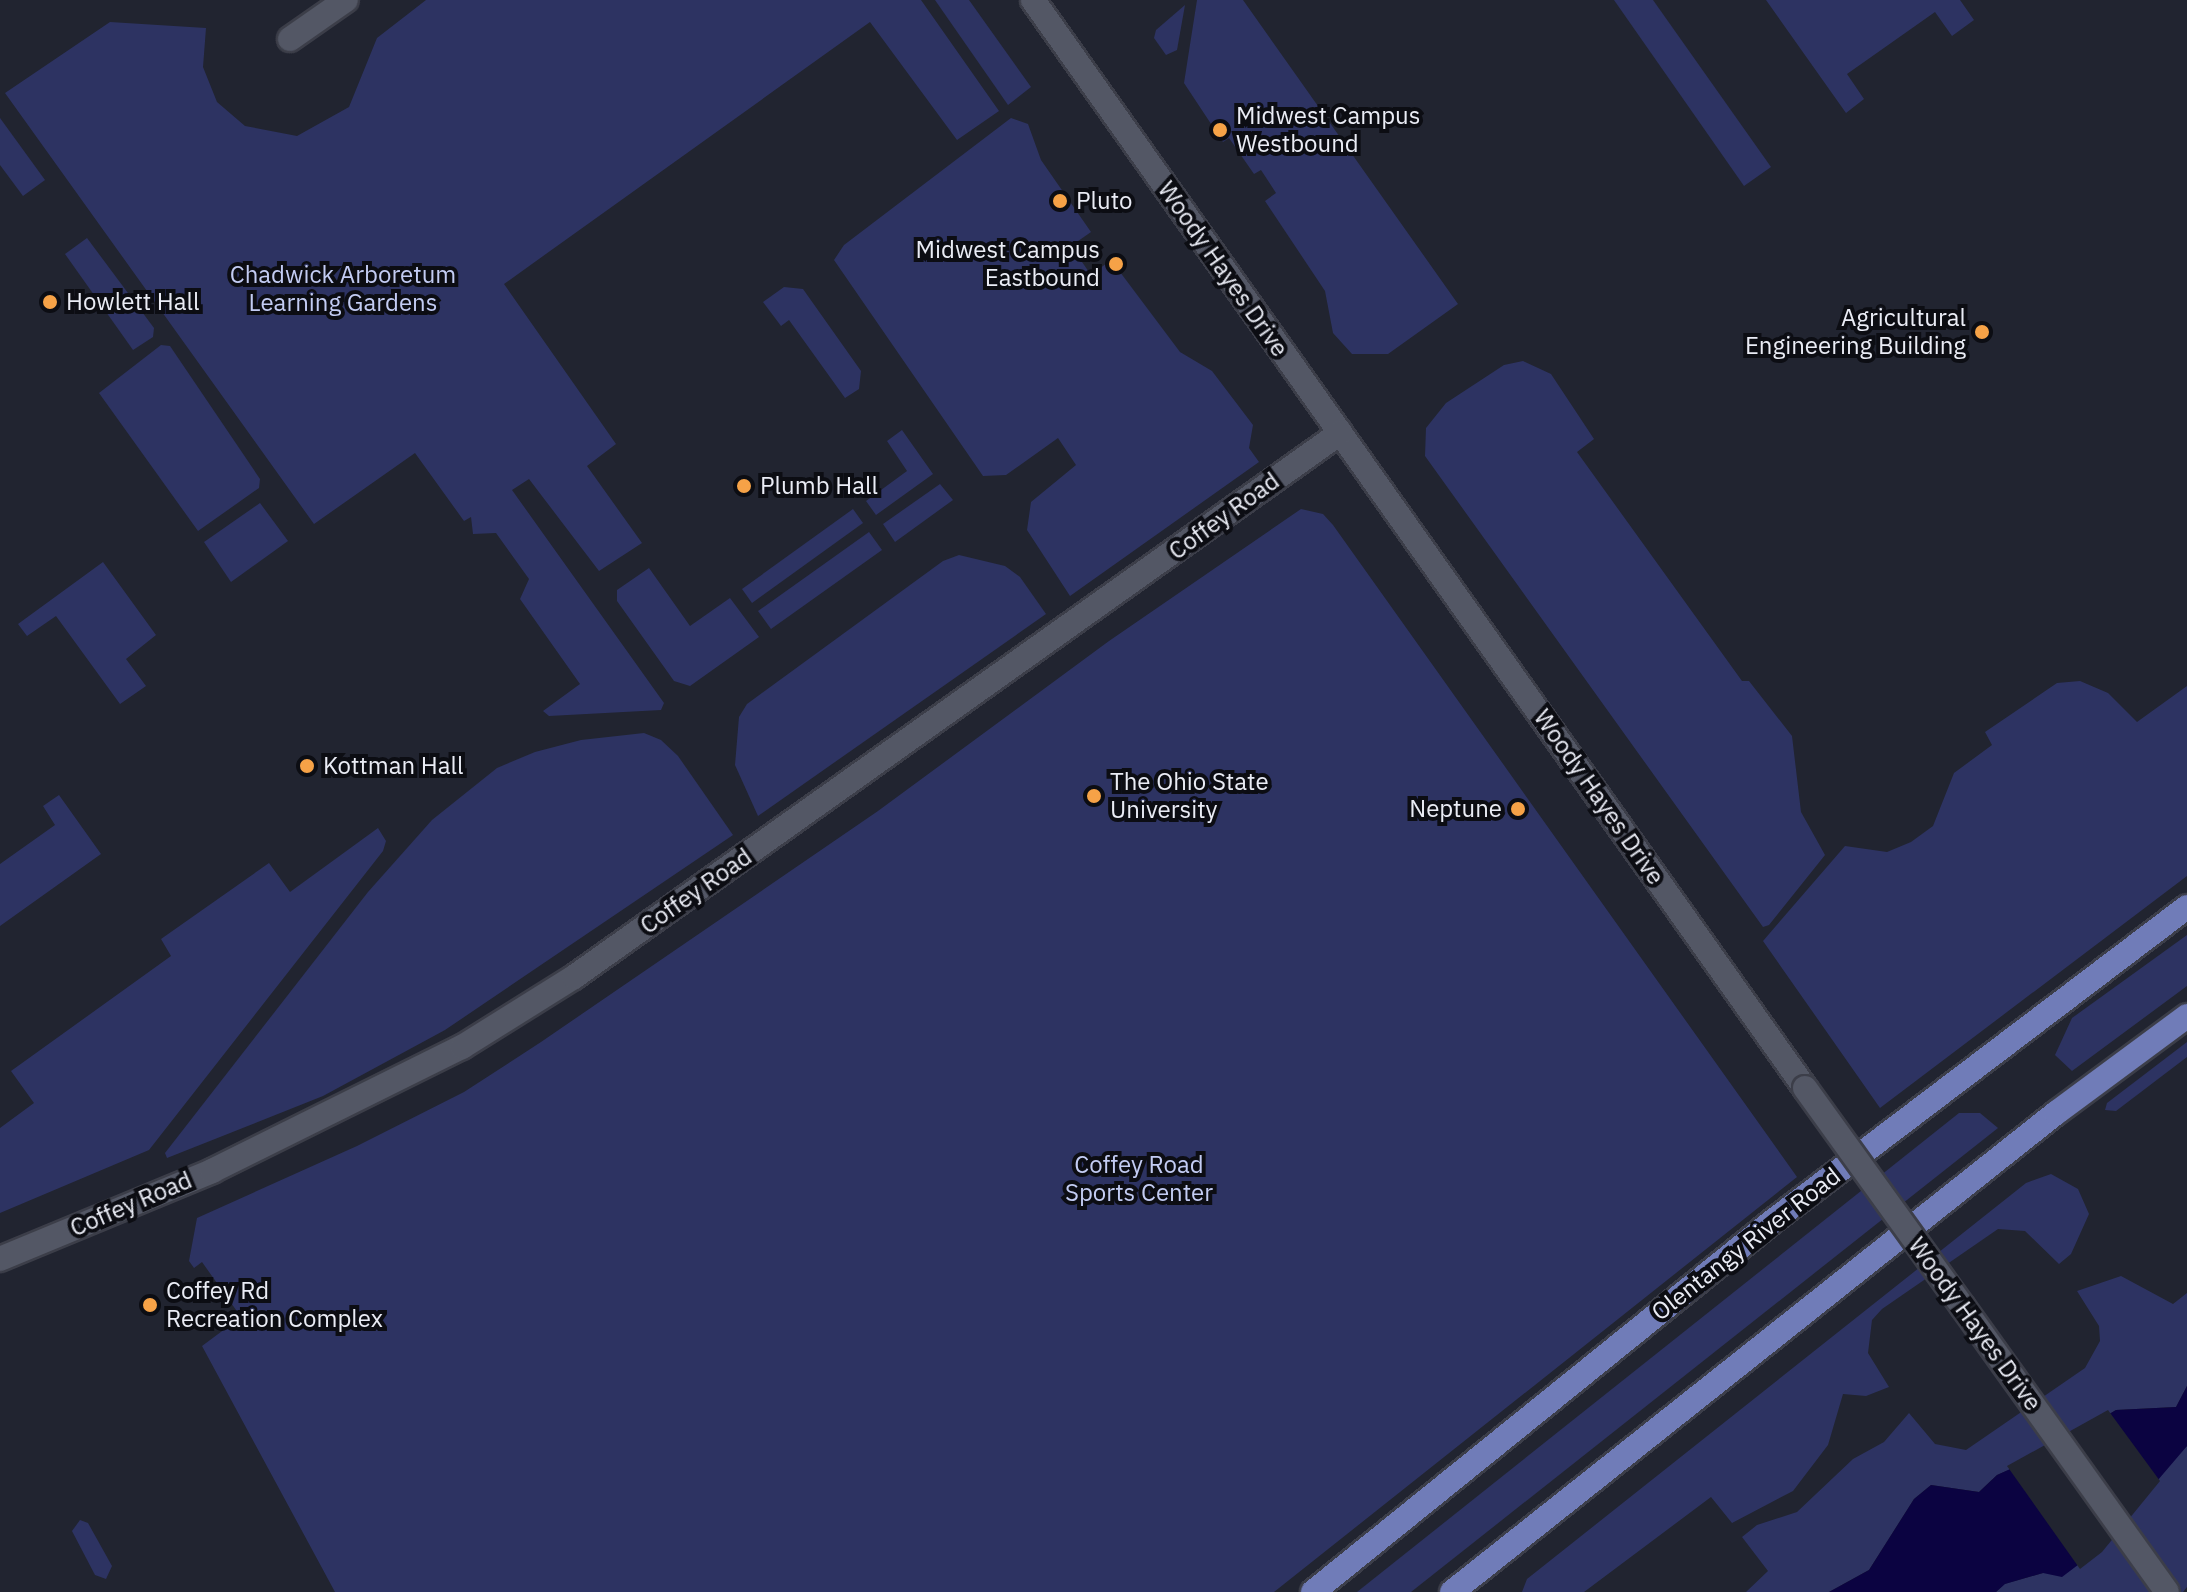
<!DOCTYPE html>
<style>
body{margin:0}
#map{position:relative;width:2187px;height:1592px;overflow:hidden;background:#212430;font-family:"IBM Plex Sans",sans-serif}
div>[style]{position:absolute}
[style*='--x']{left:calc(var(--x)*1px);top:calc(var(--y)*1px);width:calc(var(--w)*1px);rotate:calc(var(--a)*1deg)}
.green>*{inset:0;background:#2d3362}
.water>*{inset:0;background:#0b0341}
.pier>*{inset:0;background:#212430}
.roads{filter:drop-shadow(2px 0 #3c3e49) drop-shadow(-2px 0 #3c3e49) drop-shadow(0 2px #3c3e49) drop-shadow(0 -2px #3c3e49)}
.minor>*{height:24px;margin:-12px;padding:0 12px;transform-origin:12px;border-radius:12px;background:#535765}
.major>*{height:24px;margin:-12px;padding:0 12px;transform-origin:12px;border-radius:12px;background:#707cb8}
.bridges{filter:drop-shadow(2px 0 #3c3e49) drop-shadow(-2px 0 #3c3e49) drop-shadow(0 2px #3c3e49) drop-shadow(0 -2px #3c3e49)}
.minor-bridge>*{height:24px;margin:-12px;padding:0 12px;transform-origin:12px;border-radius:12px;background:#535765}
.dots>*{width:22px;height:22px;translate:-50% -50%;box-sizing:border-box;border:4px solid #0c0d13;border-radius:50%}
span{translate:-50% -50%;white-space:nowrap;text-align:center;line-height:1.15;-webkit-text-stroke:8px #0c0d13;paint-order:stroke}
.poi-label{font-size:24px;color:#eaecf5}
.left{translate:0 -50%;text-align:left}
.right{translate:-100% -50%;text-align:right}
.street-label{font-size:24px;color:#eaecf5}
.park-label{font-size:24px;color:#c3ccf3}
</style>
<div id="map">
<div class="green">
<div style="clip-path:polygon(426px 0,921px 0,999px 111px,957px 140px,870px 22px,504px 284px,616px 444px,587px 466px,642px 543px,599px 571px,529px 479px,512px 490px,664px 703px,661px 710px,549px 716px,543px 711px,580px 684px,520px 599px,529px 579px,496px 533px,473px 534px,471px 517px,464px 521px,415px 453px,314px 524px,5px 93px,110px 22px,206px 28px,203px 67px,217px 102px,245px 126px,297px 136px,349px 107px,377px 38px)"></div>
<div style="clip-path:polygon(935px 0,969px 0,1031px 87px,1008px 105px)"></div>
<div style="clip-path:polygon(1197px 0,1243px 0,1458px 304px,1388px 354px,1352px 354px,1333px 333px,1325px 291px,1265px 201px,1276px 193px,1261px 170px,1254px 174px,1229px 138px,1223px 142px,1184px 83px)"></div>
<div style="clip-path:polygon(1614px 0,1653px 0,1771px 167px,1744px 186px)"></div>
<div style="clip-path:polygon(1766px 0,1960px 0,1974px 20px,1952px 36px,1935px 12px,1847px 74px,1864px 99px,1846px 113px)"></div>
<div style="clip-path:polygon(1185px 5px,1177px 50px,1166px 55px,1154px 38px,1156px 30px)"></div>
<div style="clip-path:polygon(0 118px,45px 180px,23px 196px,0 165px)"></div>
<div style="clip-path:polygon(1011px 118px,1028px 124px,1041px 160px,1091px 232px,1071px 246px,1091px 275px,1111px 260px,1180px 352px,1212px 371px,1253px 425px,1249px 448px,1259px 462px,1070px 596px,1027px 530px,1031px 502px,1076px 465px,1058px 438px,1006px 475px,983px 476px,834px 260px,844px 245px)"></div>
<div style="clip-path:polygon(87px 238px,154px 328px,153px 337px,133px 350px,65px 254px)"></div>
<div style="clip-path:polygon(784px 287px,803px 289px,861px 371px,859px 389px,845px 398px,789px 320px,781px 326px,763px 302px)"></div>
<div style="clip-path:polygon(161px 345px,170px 346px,260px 479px,259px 488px,198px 531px,99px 393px)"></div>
<div style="clip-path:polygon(1523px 361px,1551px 374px,1594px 439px,1577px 452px,1742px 681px,1749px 681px,1792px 736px,1801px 812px,1825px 855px,1769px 925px,1763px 927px,1425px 456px,1426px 428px,1446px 403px,1504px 365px)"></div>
<div style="clip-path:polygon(902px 430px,933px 474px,876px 515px,866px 501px,907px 471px,887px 441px)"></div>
<div style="clip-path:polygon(940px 484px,953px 500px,895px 542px,883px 524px)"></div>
<div style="clip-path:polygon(260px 503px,288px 541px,231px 582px,204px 542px)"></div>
<div style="clip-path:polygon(853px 509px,863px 523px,752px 603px,742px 589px)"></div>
<div style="clip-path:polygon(1301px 509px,1323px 514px,1333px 525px,1797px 1177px,1274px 1592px,335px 1592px,202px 1346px,241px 1317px,202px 1262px,194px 1268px,189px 1261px,197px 1218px,357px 1146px,464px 1092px,541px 1042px,878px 811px,1109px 641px)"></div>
<div style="clip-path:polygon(869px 532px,882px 550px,771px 629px,758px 611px)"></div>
<div style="clip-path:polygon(959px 555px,1005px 566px,1020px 577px,1046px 614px,758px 816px,735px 765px,739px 717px,747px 704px,943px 561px)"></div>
<div style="clip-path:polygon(103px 562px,156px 635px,126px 659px,146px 686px,120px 704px,56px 616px,27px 636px,18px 624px)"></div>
<div style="clip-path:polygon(649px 568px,690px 626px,730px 598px,759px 637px,690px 686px,674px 681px,617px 601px,617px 590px)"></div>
<div style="clip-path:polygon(2080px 681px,2108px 693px,2137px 722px,2187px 686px,2187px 876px,1880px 1108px,1763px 941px,1845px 846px,1887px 852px,1911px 842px,1933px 826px,1954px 773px,1992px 745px,1985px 732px,2057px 683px)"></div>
<div style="clip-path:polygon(644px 733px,661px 740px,678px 756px,733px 835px,445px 1030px,323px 1096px,167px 1158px,165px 1153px,368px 892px,432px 820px,497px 768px,535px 752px,581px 740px)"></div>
<div style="clip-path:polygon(59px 795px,101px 854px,0 926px,0 864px,55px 825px,43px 806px)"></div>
<div style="clip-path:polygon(378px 828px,386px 841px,383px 851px,149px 1150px,0 1213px,0 1128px,34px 1103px,11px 1071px,171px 956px,161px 939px,269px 863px,290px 892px)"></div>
<div style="clip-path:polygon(2187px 935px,2187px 986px,2072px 1071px,2055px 1055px,2072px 1018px)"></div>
<div style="clip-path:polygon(2187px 1042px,2187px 1057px,2116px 1111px,2105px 1110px,2107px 1103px)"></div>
<div style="clip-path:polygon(1959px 1113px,1980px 1113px,1998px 1128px,1411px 1592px,1357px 1592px)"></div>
<div style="clip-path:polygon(2051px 1174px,2078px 1189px,2089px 1214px,2071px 1254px,2059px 1264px,2025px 1231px,1998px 1229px,1882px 1309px,1872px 1320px,1868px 1353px,1889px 1387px,1866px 1396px,1843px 1394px,1828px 1445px,1793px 1491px,1732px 1523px,1711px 1497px,1584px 1592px,1522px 1592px,1527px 1579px,2026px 1183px)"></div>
<div style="clip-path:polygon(2121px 1276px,2173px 1304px,2187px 1293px,2187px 1386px,2176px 1407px,2116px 1410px,2039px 1457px,1997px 1475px,1979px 1492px,1931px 1485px,1914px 1499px,1869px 1570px,1829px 1592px,1746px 1592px,1768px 1571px,1742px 1537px,1757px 1525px,1797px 1512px,1853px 1459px,1884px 1442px,1909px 1413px,1935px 1444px,1966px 1450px,2085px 1368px,2100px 1341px,2099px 1326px,2077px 1291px)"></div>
<div style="clip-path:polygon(2187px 1446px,2187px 1587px,2183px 1592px,1996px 1592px,2004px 1584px,2043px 1573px)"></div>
<div style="clip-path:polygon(80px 1520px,88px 1523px,112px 1566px,106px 1579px,95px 1575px,72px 1531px)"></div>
</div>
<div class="water">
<div style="clip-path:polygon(2187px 1386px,2187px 1446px,2099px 1549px,2062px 1577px,2043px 1573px,2005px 1584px,1996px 1592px,1829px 1592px,1869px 1570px,1914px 1499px,1931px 1485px,1979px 1492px,1997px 1475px,2039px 1456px,2116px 1410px,2176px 1407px)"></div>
</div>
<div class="pier">
<div style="clip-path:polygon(2108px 1410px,2160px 1481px,2102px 1552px,2080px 1569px,2007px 1466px)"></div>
</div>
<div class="roads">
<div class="minor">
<div style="--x:1033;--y:0;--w:1334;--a:54.64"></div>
<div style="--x:290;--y:39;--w:68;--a:-34.9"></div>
<div style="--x:0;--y:1259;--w:230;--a:-22.5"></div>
<div style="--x:212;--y:1171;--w:279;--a:-26.4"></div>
<div style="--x:462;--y:1047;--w:132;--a:-32"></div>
<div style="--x:574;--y:977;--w:940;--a:-35.38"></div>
<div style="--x:1963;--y:1307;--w:350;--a:54.4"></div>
</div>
<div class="major">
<div style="--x:1313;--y:1592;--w:592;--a:-38.9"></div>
<div style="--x:1774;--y:1220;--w:518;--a:-37.16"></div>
<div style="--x:1452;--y:1592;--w:771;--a:-38.42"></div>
<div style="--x:2056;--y:1113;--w:163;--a:-36.5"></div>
</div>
</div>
<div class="bridges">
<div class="minor-bridge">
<div style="--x:1805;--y:1088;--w:270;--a:54.2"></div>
</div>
</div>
<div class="dots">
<div style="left:1220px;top:130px;background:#f6a247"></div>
<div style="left:1060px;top:201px;background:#f6a247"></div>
<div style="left:1116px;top:264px;background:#f6a247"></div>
<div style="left:50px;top:302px;background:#f6a247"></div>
<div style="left:1982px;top:332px;background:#f6a247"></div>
<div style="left:744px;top:486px;background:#f6a247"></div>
<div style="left:307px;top:766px;background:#f6a247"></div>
<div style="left:1094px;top:796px;background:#f6a247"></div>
<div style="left:1518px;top:809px;background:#f6a247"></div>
<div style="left:150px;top:1305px;background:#f6a247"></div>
</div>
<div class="poi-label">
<span class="left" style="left:1236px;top:130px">Midwest Campus<br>Westbound</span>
<span class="left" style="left:1076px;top:201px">Pluto</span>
<span class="right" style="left:1100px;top:264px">Midwest Campus<br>Eastbound</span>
<span class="left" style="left:66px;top:302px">Howlett Hall</span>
<span class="right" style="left:1966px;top:332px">Agricultural<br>Engineering Building</span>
<span class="left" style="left:760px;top:486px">Plumb Hall</span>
<span class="left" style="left:323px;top:766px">Kottman Hall</span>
<span class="left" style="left:1110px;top:796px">The Ohio State<br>University</span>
<span class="right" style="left:1502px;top:809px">Neptune</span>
<span class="left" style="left:166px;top:1305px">Coffey Rd<br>Recreation Complex</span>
</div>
<div class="street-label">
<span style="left:1223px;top:269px;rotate:55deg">Woody Hayes Drive</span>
<span style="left:1224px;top:516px;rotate:-36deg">Coffey Road</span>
<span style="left:1599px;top:797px;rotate:55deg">Woody Hayes Drive</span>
<span style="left:696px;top:891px;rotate:-35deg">Coffey Road</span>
<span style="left:131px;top:1204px;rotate:-23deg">Coffey Road</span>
<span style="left:1746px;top:1244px;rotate:-38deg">Olentangy River Road</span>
<span style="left:1975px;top:1324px;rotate:54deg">Woody Hayes Drive</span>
</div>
<div class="park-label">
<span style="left:343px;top:289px">Chadwick Arboretum<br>Learning Gardens</span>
<span style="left:1139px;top:1179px">Coffey Road<br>Sports Center</span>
</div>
</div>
